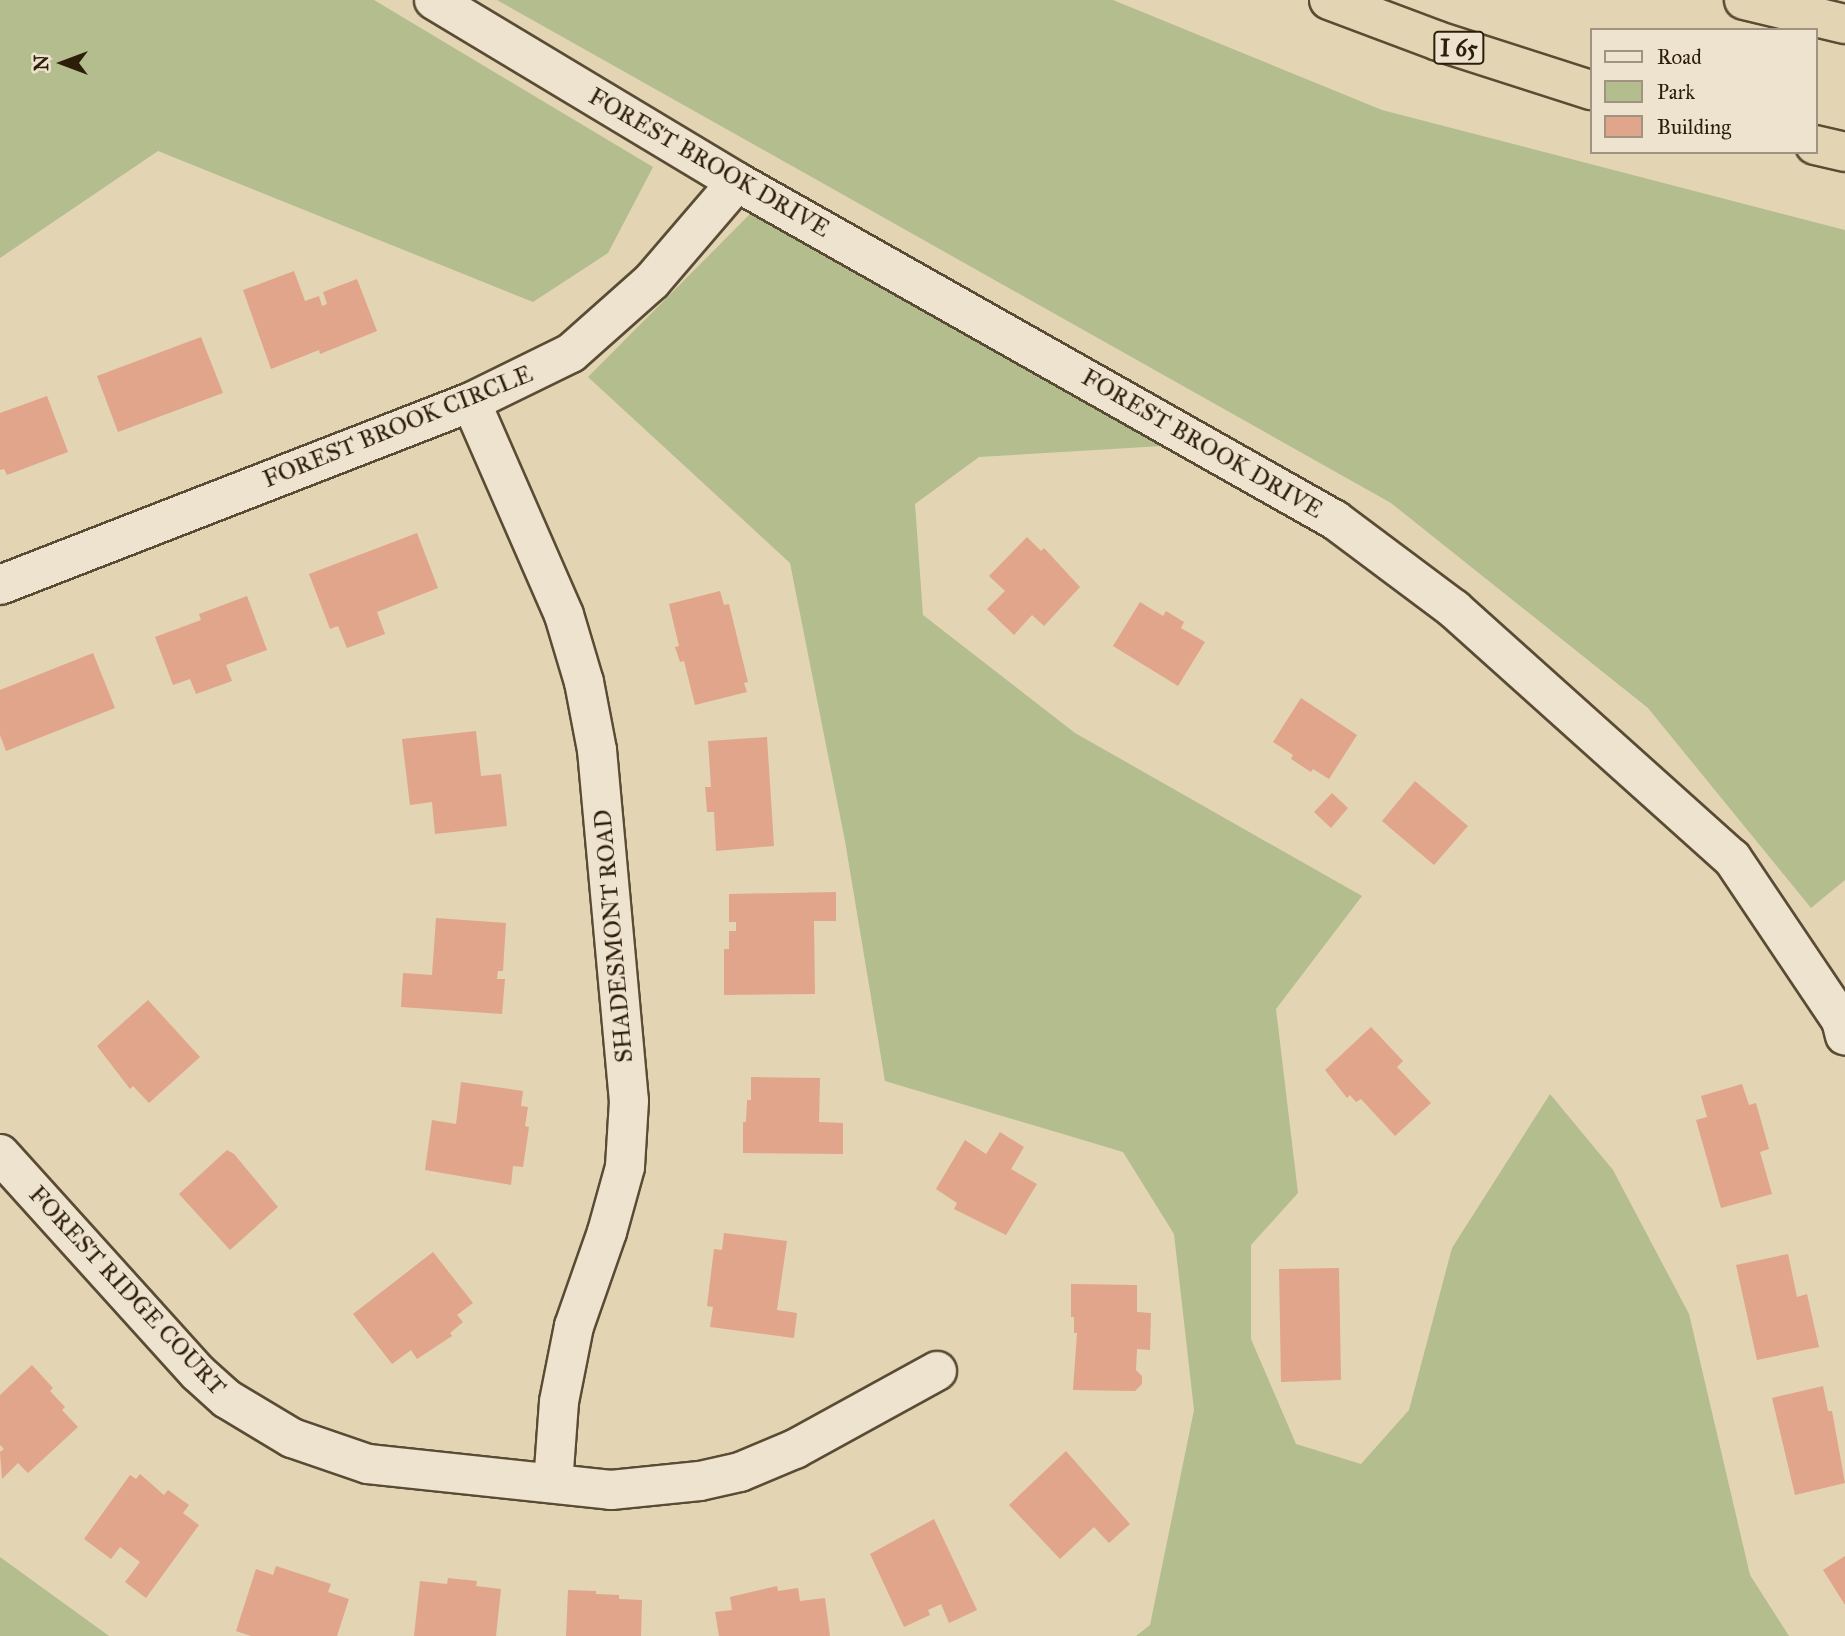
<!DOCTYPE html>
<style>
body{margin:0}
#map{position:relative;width:1845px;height:1636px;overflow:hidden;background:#e3d4b4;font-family:"IM FELL Great Primer",serif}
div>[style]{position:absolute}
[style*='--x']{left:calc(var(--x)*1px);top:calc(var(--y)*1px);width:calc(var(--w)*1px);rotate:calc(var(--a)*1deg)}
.green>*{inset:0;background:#b3bd8e}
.building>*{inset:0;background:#e0a58a}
.roads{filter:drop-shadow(2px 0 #5a4c34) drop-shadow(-2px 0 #5a4c34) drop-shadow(0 2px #5a4c34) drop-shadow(0 -2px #5a4c34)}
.minor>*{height:38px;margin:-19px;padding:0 19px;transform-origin:19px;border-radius:19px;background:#ede3ce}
.highway>*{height:38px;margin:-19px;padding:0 19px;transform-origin:19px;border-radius:19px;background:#e3d4b4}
span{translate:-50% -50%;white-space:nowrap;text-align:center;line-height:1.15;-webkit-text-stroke:6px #ede3ce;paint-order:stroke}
.shield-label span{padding:2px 5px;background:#ede3ce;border:2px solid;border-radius:5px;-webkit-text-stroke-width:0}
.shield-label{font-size:23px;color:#2d1e0a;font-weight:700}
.street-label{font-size:24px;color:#2d1e0a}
.legend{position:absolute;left:1590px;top:28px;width:228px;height:126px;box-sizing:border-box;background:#ede3ce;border:2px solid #a09480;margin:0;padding:9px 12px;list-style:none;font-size:21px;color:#2d1e0a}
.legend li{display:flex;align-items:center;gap:14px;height:35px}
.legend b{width:35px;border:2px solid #a09480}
.north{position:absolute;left:28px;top:28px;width:70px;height:70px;-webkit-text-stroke:5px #ede3ce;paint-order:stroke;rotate:270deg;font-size:19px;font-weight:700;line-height:28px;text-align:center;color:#2d1e0a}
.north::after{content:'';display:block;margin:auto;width:24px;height:32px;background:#2d1e0a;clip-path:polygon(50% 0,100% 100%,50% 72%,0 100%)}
</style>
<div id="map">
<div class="green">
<div style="clip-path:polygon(0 0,374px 0,653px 167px,608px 253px,533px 302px,158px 151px,0 258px)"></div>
<div style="clip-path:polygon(497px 0,1113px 0,1382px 110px,1845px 230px,1845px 880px,1811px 908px,1648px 708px,1391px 503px)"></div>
<div style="clip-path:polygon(752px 212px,1162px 446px,979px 457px,915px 504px,923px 615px,1075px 733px,1362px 896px,1276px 1009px,1298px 1193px,1251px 1245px,1251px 1339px,1296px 1444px,1361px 1464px,1409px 1410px,1452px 1248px,1550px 1094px,1613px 1170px,1689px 1314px,1750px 1575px,1789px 1636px,1136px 1636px,1150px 1625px,1194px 1410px,1174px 1234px,1123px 1152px,885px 1081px,845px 841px,790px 563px,588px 377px)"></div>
<div style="clip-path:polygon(0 1557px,109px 1636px,0 1636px)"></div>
</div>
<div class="building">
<div style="clip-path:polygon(294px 271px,305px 301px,319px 296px,322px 306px,327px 304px,323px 292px,357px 279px,377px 331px,320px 354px,319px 350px,271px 369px,243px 290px)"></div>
<div style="clip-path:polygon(201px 337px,223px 393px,118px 432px,97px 376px)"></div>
<div style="clip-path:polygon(47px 396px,68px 452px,7px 475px,4px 469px,0 470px,0 413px)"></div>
<div style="clip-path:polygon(417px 533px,438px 588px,377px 612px,385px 634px,347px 648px,338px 626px,330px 629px,309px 574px)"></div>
<div style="clip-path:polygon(1027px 537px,1041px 551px,1044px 548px,1080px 587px,1044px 626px,1032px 615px,1014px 635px,987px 609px,1005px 591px,989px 576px)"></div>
<div style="clip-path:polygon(720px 591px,724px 605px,729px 604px,748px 682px,744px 683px,747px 692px,695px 705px,684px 661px,680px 662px,675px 647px,679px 646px,669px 604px)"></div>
<div style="clip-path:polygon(247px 596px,267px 650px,226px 665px,232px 681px,196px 694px,190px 679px,173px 685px,155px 637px,201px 620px,199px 614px)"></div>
<div style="clip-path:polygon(1140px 602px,1163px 616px,1166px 611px,1184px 622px,1181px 628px,1205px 642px,1178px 686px,1113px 646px)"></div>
<div style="clip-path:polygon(93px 653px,115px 708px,6px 751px,0 735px,0 690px)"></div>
<div style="clip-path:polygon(1301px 698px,1357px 735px,1329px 779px,1313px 769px,1311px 772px,1291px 759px,1293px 755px,1273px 742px)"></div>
<div style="clip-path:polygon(476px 731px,481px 776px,501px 774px,507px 826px,435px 834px,432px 802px,410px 805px,402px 739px)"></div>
<div style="clip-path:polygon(767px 737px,774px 846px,716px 851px,714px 812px,707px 812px,705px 787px,711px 787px,708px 741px)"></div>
<div style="clip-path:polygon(1415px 781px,1468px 826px,1434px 865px,1382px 821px)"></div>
<div style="clip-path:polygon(1332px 793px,1348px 808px,1331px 828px,1314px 812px)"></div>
<div style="clip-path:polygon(836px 892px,836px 921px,814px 921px,815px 994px,724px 995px,724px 949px,729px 949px,729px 931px,736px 931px,736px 922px,729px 922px,729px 894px)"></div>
<div style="clip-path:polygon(436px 918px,506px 923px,503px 971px,498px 971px,497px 979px,505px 979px,502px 1014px,401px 1007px,403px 973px,432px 975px)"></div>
<div style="clip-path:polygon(148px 1000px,200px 1057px,149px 1103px,133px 1086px,130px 1089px,97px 1046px)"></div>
<div style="clip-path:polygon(1371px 1027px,1403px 1061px,1397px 1067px,1431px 1103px,1395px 1136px,1361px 1099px,1356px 1102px,1350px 1095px,1347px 1098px,1325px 1070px)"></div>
<div style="clip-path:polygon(751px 1077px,820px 1078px,819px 1122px,843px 1123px,843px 1154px,743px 1153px,743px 1122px,746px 1122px,747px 1100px,751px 1100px)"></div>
<div style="clip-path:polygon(461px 1082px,523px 1091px,521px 1106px,528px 1107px,525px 1126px,529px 1127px,523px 1167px,513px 1166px,511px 1185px,425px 1170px,432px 1120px,456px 1124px)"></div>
<div style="clip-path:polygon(1742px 1084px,1749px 1105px,1756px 1103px,1769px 1149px,1760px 1152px,1772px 1194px,1721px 1208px,1696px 1120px,1707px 1117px,1701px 1096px)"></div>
<div style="clip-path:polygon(1000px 1132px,1024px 1147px,1011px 1169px,1037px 1184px,1006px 1235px,954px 1209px,957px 1203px,936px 1189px,965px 1140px,986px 1154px)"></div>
<div style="clip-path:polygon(227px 1150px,234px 1154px,278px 1207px,230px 1250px,179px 1194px)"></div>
<div style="clip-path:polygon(724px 1233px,787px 1241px,777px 1310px,797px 1313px,794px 1338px,710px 1327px,713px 1307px,707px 1306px,714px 1249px,722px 1250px)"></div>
<div style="clip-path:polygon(433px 1252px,473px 1303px,457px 1315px,463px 1322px,450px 1333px,452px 1336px,417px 1359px,411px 1350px,392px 1364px,353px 1314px)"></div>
<div style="clip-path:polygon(1788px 1254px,1797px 1297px,1807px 1294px,1819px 1347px,1757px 1360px,1736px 1265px)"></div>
<div style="clip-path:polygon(1339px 1268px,1341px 1380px,1281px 1382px,1279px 1269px)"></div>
<div style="clip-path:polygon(1071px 1284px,1137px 1285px,1137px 1312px,1151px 1313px,1150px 1350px,1137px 1349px,1136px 1370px,1142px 1376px,1142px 1384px,1135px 1391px,1073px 1390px,1077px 1333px,1074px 1333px,1074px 1317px,1071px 1317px)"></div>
<div style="clip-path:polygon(32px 1365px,53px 1388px,50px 1391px,65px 1407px,62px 1410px,78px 1427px,28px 1473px,18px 1463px,2px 1479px,0 1452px,4px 1449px,0 1445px,0 1395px)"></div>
<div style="clip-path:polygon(1823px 1386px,1828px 1411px,1832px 1411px,1845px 1483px,1795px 1495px,1772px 1398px)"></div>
<div style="clip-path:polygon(1066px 1451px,1130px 1524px,1109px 1543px,1094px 1527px,1060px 1559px,1009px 1505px)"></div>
<div style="clip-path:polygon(140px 1474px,164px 1495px,168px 1490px,189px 1505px,183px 1513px,199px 1525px,146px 1598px,125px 1582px,140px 1562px,120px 1547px,111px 1559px,84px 1539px,130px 1475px,136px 1479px)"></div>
<div style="clip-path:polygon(934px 1519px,977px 1610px,949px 1623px,941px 1604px,928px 1610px,930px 1615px,904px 1627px,870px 1554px)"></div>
<div style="clip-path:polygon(1845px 1556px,1845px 1605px,1823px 1570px)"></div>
<div style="clip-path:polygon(276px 1566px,331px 1584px,328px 1592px,349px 1599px,337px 1636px,251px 1636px,236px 1631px,256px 1569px,273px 1575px)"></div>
<div style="clip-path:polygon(448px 1578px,477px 1581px,476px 1586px,501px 1589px,496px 1636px,414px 1636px,420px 1581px,447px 1584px)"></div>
<div style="clip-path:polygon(777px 1586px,778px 1591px,798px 1588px,800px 1601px,825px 1598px,830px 1636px,719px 1636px,715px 1612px,732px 1610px,730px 1597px)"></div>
<div style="clip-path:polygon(568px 1590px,596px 1591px,596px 1594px,619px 1595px,619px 1599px,642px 1600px,641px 1636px,566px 1636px)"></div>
</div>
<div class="roads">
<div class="minor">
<div style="--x:434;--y:0;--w:353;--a:31"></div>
<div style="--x:737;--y:182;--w:687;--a:29.48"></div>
<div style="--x:1335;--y:520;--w:149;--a:36.8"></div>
<div style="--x:1454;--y:609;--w:373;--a:41.9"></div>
<div style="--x:1732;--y:858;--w:195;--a:56.1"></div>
<div style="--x:1841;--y:1020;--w:16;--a:76"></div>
<div style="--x:471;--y:402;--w:232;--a:66.4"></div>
<div style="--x:564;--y:615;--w:70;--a:73.4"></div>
<div style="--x:584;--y:682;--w:69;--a:79.2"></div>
<div style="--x:597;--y:750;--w:352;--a:84.8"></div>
<div style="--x:629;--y:1101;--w:66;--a:93.5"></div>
<div style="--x:625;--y:1167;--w:67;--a:105.5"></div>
<div style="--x:607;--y:1232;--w:100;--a:109.3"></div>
<div style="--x:574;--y:1326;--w:77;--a:101.2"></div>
<div style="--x:559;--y:1402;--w:81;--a:94.2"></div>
<div style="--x:0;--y:585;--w:505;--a:-21.23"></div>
<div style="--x:471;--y:402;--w:111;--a:-26.1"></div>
<div style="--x:571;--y:353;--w:108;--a:-41.6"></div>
<div style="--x:652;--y:281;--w:130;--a:-49.4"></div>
<div style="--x:0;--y:1154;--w:295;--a:47.9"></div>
<div style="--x:198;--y:1373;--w:39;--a:42"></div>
<div style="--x:227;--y:1399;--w:76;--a:31"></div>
<div style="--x:292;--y:1438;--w:80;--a:18.9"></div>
<div style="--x:368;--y:1464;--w:244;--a:6.1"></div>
<div style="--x:611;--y:1490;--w:89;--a:-5.8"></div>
<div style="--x:700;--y:1481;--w:41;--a:-12.7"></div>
<div style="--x:740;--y:1472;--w:60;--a:-22.7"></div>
<div style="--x:795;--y:1449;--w:162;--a:-28.8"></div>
</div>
<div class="highway">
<div style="--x:1329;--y:0;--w:116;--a:20.6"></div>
<div style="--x:1438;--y:41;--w:161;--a:17.8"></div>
<div style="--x:1744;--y:0;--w:104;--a:13.4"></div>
<div style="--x:1815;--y:145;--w:31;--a:13"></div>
</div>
</div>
<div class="shield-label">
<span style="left:1459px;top:48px">I 65</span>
</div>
<div class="street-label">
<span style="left:709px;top:163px;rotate:30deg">FOREST BROOK DRIVE</span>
<span style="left:398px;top:427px;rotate:-22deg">FOREST BROOK CIRCLE</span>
<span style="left:1202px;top:444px;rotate:30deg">FOREST BROOK DRIVE</span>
<span style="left:614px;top:936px;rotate:-95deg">SHADESMONT ROAD</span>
<span style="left:127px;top:1291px;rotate:47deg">FOREST RIDGE COURT</span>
</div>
<ul class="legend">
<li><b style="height:9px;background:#ede3ce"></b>Road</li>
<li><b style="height:19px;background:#b3bd8e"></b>Park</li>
<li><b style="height:19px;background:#e0a58a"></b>Building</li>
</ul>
<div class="north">N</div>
</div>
